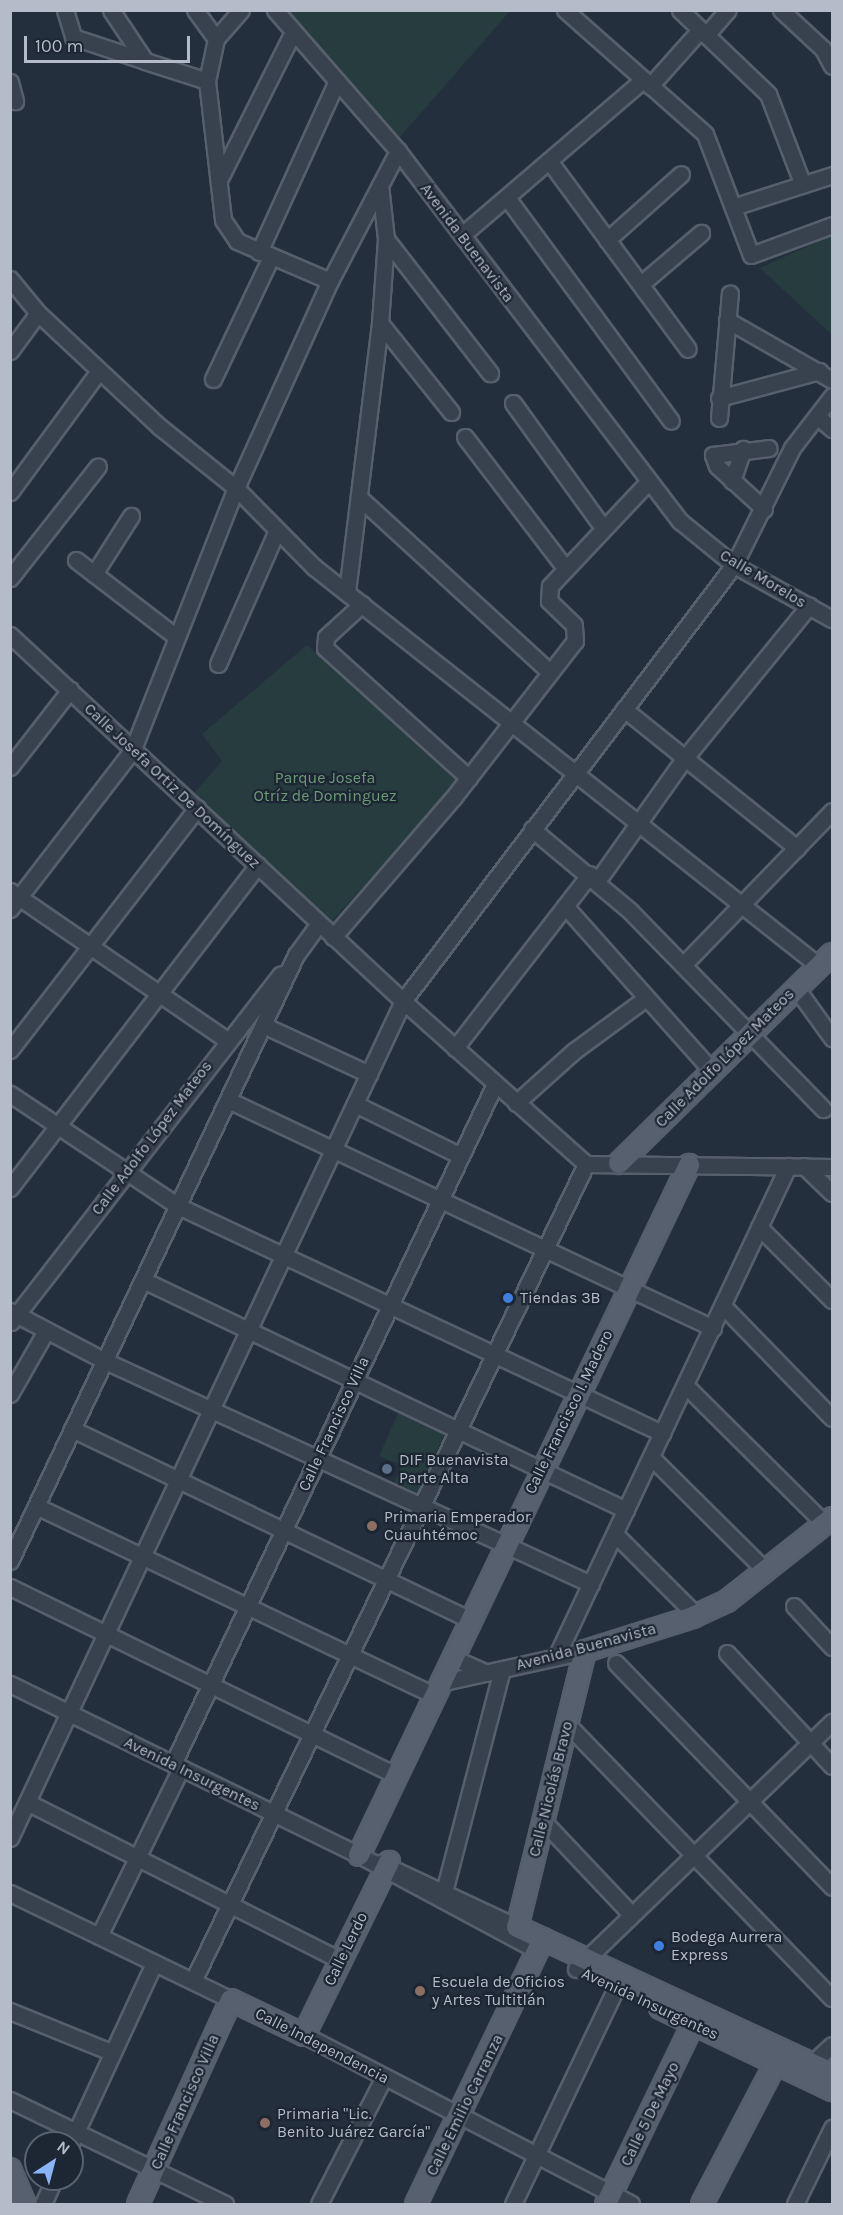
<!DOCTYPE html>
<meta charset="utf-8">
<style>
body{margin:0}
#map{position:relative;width:843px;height:2215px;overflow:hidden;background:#242f3e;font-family:Karla,sans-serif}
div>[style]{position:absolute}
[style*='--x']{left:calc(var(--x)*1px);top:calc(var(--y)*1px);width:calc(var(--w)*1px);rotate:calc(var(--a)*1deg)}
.green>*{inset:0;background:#263c3f}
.roads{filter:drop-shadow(2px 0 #565f6c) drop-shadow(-2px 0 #565f6c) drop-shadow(0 2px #565f6c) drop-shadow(0 -2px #565f6c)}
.minor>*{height:15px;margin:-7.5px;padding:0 7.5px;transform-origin:7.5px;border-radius:7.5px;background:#38414e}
.major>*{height:20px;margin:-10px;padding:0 10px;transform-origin:10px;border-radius:10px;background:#56606e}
.dots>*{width:16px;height:16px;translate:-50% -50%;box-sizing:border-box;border:3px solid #1d2633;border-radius:50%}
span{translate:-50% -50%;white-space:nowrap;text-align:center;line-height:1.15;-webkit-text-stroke:4.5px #1d2633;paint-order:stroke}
.street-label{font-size:16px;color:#b4bcc9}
.park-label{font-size:16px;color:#6b9a76}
.poi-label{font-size:16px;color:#b4bcc9}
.left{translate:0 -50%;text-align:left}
.frame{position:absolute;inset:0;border:12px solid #b4bcc9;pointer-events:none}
.north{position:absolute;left:24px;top:2131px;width:60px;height:60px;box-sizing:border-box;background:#1d2633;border:2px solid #59626f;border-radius:50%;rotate:36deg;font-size:16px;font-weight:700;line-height:24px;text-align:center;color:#b4bcc9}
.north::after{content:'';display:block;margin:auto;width:21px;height:27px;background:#8ab4f8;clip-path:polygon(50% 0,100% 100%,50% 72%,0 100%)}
.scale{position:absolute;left:24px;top:36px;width:166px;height:27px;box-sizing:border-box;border:3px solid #b4bcc9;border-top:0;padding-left:8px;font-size:18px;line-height:21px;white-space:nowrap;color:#b4bcc9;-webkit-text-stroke:4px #1d2633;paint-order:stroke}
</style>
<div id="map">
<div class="green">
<div style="clip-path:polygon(285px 11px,510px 11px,400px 137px)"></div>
<div style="clip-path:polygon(832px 235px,832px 335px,760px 268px)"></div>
<div style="clip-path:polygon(307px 645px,457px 782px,332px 921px,194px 793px,222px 761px,202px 734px)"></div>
<div style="clip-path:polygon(400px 1409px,446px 1430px,418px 1493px,394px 1483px,402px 1465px,379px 1456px)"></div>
</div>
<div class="roads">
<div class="minor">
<div style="--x:65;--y:10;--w:28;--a:73"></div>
<div style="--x:73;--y:37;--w:76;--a:18.4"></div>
<div style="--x:111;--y:10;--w:61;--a:56.3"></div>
<div style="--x:145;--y:61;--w:65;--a:17.9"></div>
<div style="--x:195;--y:10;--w:36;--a:54"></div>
<div style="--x:241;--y:10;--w:38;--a:131"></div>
<div style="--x:216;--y:39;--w:43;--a:102.1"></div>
<div style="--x:207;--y:81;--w:140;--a:83.4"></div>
<div style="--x:223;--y:220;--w:25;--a:56"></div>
<div style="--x:237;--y:241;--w:101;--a:23.3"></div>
<div style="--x:275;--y:10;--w:187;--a:48.9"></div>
<div style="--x:398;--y:151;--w:465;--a:52.7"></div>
<div style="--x:680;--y:521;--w:70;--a:39.2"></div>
<div style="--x:734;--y:565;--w:112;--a:28.9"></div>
<div style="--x:565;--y:10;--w:187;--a:41.5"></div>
<div style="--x:705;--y:134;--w:129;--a:69.2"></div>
<div style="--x:751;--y:255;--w:86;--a:-20.3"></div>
<div style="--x:680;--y:10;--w:122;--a:43.7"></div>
<div style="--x:768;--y:94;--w:97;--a:69"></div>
<div style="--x:781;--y:10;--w:57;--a:42.9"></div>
<div style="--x:823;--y:49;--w:19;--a:62"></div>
<div style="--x:706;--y:35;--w:33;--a:-49"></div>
<div style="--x:10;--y:82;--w:20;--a:75"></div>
<div style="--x:650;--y:86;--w:75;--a:-48.2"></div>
<div style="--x:550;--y:162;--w:232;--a:53.6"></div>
<div style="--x:219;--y:180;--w:165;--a:-63.4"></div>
<div style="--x:508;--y:199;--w:275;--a:53.7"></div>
<div style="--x:733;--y:207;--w:104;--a:-17.9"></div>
<div style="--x:462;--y:235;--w:238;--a:-40.6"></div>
<div style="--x:386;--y:239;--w:170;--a:52.2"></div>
<div style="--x:607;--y:240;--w:99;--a:-41.7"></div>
<div style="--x:259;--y:252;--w:188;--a:-65.5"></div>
<div style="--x:10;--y:279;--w:44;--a:50.5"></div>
<div style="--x:38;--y:313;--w:167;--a:43.1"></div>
<div style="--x:160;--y:427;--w:97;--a:38.8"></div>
<div style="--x:236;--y:488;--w:111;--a:45.4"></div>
<div style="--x:314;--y:567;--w:644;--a:38.31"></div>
<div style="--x:641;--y:284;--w:79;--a:-40.4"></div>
<div style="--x:727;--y:320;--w:121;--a:29.7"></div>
<div style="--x:380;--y:323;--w:114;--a:51.4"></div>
<div style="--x:10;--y:351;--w:47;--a:-53.6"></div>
<div style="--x:213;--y:379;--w:135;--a:-64.6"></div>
<div style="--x:719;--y:398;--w:104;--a:-15.1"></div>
<div style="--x:513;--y:403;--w:154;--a:54.2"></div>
<div style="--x:817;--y:416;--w:20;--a:41"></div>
<div style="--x:719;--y:418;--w:125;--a:-85"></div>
<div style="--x:465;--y:437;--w:166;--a:52.6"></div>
<div style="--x:732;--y:481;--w:34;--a:-71"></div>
<div style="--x:10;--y:492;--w:150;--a:-53.7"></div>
<div style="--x:362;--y:500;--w:255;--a:42.5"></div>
<div style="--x:764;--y:509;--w:64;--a:-137.5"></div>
<div style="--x:717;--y:466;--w:12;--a:-110"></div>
<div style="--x:713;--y:455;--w:56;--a:-7.1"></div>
<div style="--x:76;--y:560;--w:125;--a:37.5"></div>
<div style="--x:94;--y:574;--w:69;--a:-57.5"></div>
<div style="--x:10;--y:578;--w:142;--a:-51.8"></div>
<div style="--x:347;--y:592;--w:271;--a:-83"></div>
<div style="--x:380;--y:323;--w:84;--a:-85.9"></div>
<div style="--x:386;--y:239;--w:54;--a:-96.3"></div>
<div style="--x:362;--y:604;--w:49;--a:137.5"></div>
<div style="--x:326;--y:637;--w:11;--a:95"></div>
<div style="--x:325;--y:648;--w:194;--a:42.1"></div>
<div style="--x:10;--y:635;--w:537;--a:42.96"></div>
<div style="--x:403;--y:1001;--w:245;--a:41.7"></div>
<div style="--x:586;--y:1164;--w:246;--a:0.7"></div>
<div style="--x:218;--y:664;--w:146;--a:-66.2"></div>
<div style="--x:624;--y:709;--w:222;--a:38.8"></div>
<div style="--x:10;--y:767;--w:98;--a:-52.1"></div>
<div style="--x:532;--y:829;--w:128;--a:39.9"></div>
<div style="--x:630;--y:911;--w:277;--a:45.7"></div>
<div style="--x:598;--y:880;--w:148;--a:-54.6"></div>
<div style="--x:684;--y:759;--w:198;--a:-50.8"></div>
<div style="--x:10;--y:891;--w:263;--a:34.5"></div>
<div style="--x:565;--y:906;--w:221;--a:48.3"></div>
<div style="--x:10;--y:909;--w:202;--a:-52.4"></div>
<div style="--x:133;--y:749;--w:281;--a:-68.5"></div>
<div style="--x:236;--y:488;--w:227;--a:-65.6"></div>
<div style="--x:330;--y:281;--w:147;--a:-62.4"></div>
<div style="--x:333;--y:937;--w:184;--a:-49.2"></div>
<div style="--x:453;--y:798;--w:199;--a:-52.2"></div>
<div style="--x:575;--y:641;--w:16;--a:-94"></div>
<div style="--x:574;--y:625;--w:35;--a:-136"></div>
<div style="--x:549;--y:601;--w:15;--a:-86"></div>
<div style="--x:550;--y:586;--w:141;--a:-46.7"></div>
<div style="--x:683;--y:965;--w:214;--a:-45.9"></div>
<div style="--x:796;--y:988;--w:62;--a:54.2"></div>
<div style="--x:263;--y:1025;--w:117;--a:24.8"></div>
<div style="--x:455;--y:1048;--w:220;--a:-52.2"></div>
<div style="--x:10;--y:1050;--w:306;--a:-52.3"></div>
<div style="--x:10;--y:1094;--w:202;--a:33.7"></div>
<div style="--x:178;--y:1206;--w:535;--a:25.13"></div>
<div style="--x:228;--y:1100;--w:536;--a:25.18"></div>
<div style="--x:516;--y:1103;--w:78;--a:-41.9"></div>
<div style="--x:574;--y:1051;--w:89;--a:-36.4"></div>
<div style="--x:355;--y:1104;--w:118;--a:26.1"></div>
<div style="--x:804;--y:1166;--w:39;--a:44"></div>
<div style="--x:10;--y:1188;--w:407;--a:-52.5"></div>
<div style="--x:759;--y:1227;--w:103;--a:45"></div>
<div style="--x:143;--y:1280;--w:535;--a:25.46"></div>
<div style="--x:723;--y:1306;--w:156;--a:45.8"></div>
<div style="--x:10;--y:1311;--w:105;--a:27.8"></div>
<div style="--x:103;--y:1360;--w:537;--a:24.66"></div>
<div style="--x:11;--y:1322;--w:440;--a:-52.2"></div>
<div style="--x:685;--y:1385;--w:197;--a:44.8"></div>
<div style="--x:10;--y:1394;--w:73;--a:-60.3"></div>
<div style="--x:72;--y:1429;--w:440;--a:25.6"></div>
<div style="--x:651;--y:1457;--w:163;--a:44.8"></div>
<div style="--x:36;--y:1506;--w:441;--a:25.4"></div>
<div style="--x:615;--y:1534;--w:116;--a:45"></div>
<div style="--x:10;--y:1561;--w:670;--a:-64.74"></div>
<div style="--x:296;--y:955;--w:39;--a:-54"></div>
<div style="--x:10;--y:1587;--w:429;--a:26"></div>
<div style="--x:794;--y:1606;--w:56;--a:47.2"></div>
<div style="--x:727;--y:1653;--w:154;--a:47.1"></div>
<div style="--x:557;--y:1655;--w:541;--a:-64.71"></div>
<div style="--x:451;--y:1657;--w:39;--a:24"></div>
<div style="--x:616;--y:1663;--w:311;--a:46"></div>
<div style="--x:439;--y:1683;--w:149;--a:-12.4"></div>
<div style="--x:10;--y:1684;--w:389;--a:26.1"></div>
<div style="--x:359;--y:1855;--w:203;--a:28.2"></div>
<div style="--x:567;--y:1724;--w:381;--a:46"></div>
<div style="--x:173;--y:1764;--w:752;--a:-64.66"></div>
<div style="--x:27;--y:1802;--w:351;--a:26.8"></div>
<div style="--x:543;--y:1821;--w:129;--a:46.6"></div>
<div style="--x:10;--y:1838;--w:925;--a:-64.85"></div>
<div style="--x:403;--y:1001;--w:547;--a:-52.8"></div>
<div style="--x:734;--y:565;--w:131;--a:-63.6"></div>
<div style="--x:792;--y:448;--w:66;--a:-52.4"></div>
<div style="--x:380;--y:1863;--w:151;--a:25"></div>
<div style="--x:444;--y:1892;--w:229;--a:-75.4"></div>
<div style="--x:10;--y:1893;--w:246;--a:25.8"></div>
<div style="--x:99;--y:1936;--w:187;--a:-64"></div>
<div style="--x:576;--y:1969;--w:356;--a:-44"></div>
<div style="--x:193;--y:1981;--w:907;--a:-64.31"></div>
<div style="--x:10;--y:2011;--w:109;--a:22.1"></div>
<div style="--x:304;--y:2035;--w:368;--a:27.3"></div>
<div style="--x:806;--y:2069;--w:35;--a:-43"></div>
<div style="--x:10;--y:2100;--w:239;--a:25.8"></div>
<div style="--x:71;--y:2143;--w:198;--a:-65.2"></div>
<div style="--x:43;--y:2204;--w:27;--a:-66"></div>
<div style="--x:319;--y:2204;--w:143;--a:-62.9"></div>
<div style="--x:513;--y:2204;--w:239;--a:-64.5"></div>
<div style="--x:795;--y:2204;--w:85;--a:-64"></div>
</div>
<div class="major">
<div style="--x:619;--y:1163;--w:298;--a:-44.5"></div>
<div style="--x:832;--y:1518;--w:134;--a:141.7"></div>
<div style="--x:727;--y:1601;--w:38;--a:155"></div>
<div style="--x:693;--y:1617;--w:113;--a:162.5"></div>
<div style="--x:585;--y:1651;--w:284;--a:103.8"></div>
<div style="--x:517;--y:1927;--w:347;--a:24.9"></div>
<div style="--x:359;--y:1855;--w:765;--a:-64.44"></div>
<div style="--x:660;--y:2008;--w:191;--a:25.5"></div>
<div style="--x:10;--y:2169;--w:38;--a:67"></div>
<div style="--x:138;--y:2204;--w:224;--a:-65.5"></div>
<div style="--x:231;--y:2000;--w:81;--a:25.6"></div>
<div style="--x:304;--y:2035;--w:193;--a:-63.8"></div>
<div style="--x:416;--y:2204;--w:294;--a:-64.4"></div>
<div style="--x:606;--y:2204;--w:200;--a:-64.2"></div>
<div style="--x:702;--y:2204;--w:170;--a:-62.4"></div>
</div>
</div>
<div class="dots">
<div style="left:508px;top:1298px;background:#3f7fe0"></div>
<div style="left:387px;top:1469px;background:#5c6f8a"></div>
<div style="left:372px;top:1526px;background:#8d6e63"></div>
<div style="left:659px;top:1946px;background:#3f7fe0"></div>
<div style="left:420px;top:1991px;background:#8d6e63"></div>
<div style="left:265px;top:2123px;background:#8d6e63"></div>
</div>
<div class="street-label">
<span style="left:467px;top:243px;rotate:53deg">Avenida Buenavista</span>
<span style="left:763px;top:579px;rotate:31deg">Calle Morelos</span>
<span style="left:172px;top:786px;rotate:43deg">Calle Josefa Ortiz De Domínguez</span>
<span style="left:725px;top:1058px;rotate:-45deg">Calle Adolfo López Mateos</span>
<span style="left:152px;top:1138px;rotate:-53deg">Calle Adolfo López Mateos</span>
<span style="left:569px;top:1412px;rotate:-64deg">Calle Francisco I. Madero</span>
<span style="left:334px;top:1424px;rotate:-65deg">Calle Francisco Villa</span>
<span style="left:586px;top:1647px;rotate:-15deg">Avenida Buenavista</span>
<span style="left:192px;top:1774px;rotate:26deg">Avenida Insurgentes</span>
<span style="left:551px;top:1789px;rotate:-76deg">Calle Nicolás Bravo</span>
<span style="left:346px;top:1949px;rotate:-64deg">Calle Lerdo</span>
<span style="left:650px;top:2004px;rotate:25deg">Avenida Insurgentes</span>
<span style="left:322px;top:2046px;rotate:27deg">Calle Independencia</span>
<span style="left:185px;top:2102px;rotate:-66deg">Calle Francisco Villa</span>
<span style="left:465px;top:2105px;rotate:-64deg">Calle Emilio Carranza</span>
<span style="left:650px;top:2114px;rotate:-64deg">Calle 5 De Mayo</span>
</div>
<div class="park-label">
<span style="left:325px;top:787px">Parque Josefa<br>Otríz de Dominguez</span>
</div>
<div class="poi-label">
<span class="left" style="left:520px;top:1298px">Tiendas 3B</span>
<span class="left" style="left:399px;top:1469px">DIF Buenavista<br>Parte Alta</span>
<span class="left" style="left:384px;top:1526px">Primaria Emperador<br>Cuauhtémoc</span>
<span class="left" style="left:671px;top:1946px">Bodega Aurrera<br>Express</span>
<span class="left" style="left:432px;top:1991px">Escuela de Oficios<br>y Artes Tultitlán</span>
<span class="left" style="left:277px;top:2123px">Primaria "Lic.<br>Benito Juárez García"</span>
</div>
<div class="frame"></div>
<div class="north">N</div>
<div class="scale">100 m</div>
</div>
